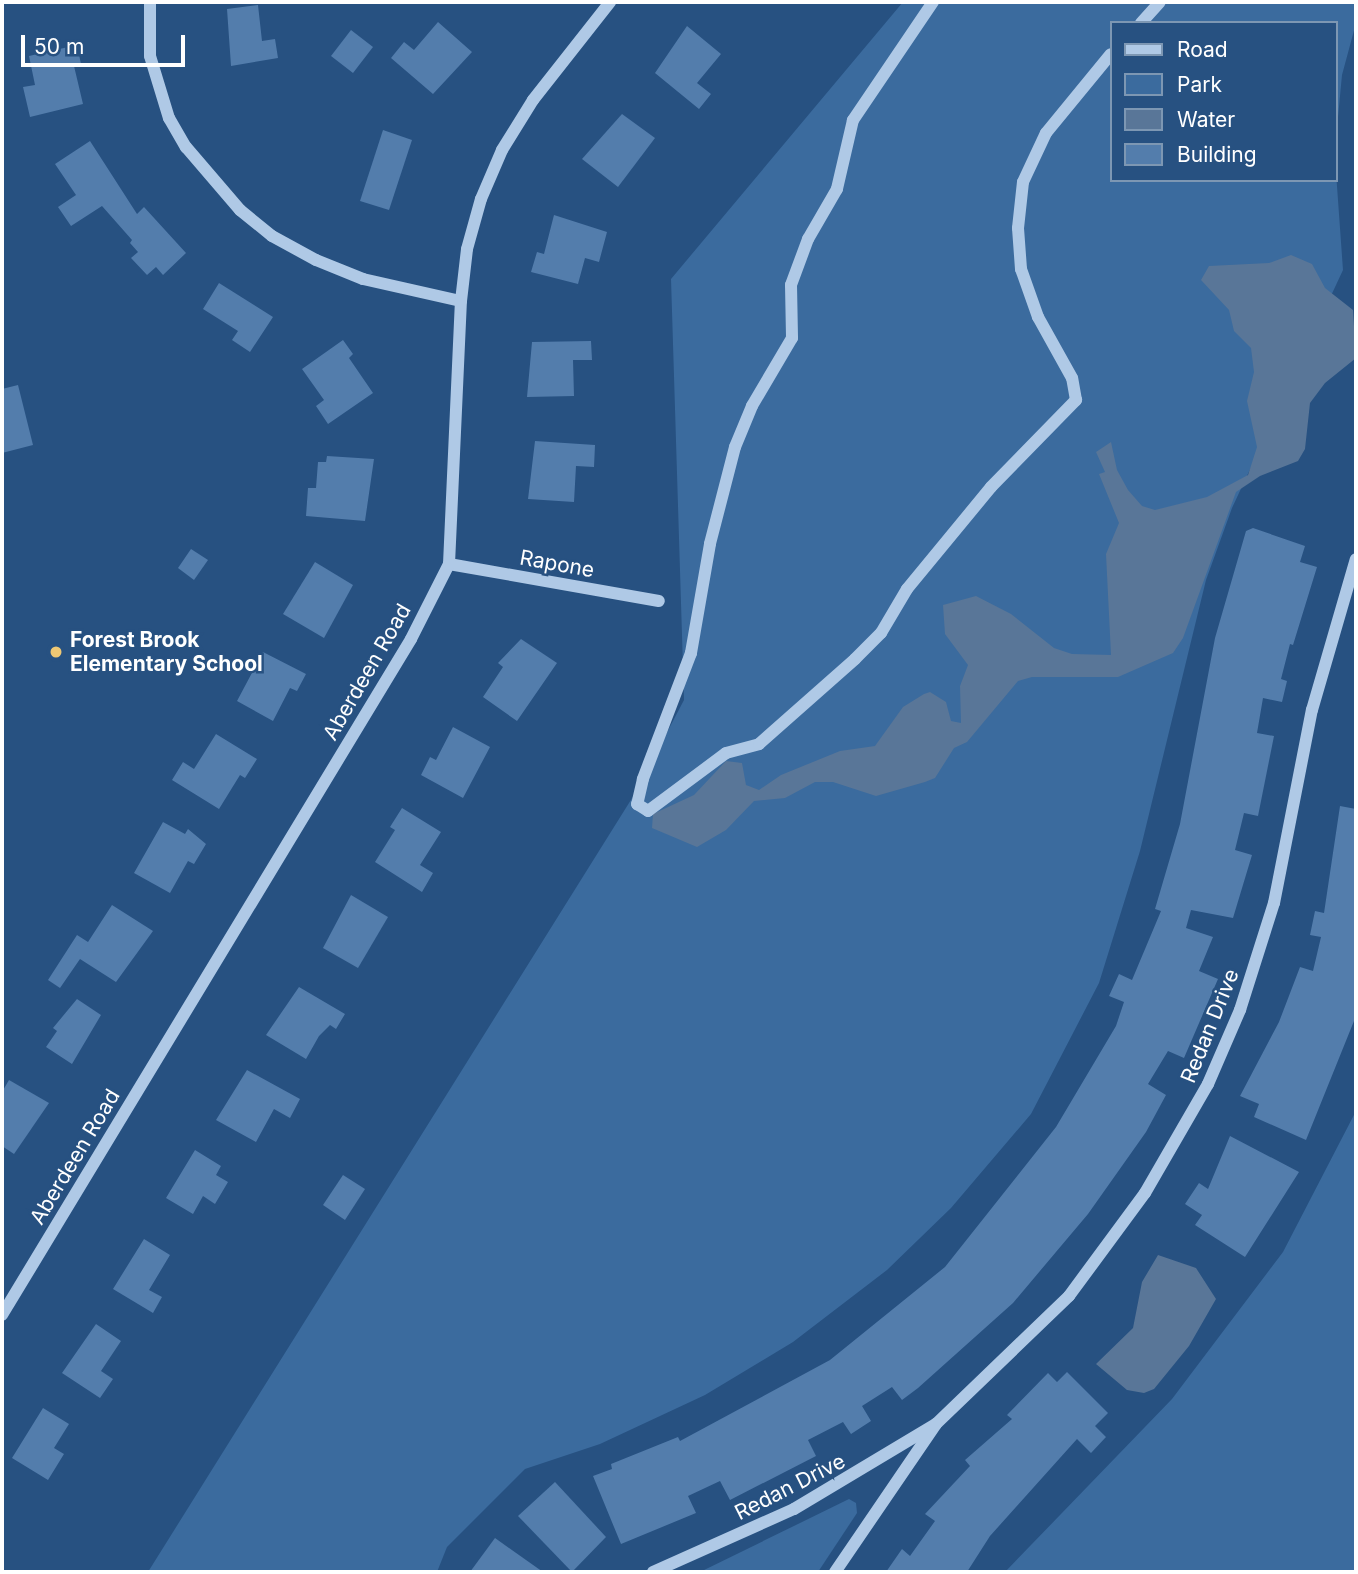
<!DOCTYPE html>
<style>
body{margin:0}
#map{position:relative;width:1358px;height:1574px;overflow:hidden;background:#275181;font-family:Inter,sans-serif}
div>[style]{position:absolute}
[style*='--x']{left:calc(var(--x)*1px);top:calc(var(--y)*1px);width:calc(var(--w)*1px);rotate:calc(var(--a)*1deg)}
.green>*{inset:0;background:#3b6b9e}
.water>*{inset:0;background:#597698}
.building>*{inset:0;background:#537dac}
.minor>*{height:12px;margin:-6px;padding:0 6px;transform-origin:6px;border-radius:6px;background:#afc9e6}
.dots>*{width:19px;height:19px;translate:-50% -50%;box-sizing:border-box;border:4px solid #275181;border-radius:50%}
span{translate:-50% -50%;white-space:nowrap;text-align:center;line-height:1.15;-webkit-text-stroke:5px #275181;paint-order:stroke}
.street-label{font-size:21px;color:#fff}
.poi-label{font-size:21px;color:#fff;font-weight:700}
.left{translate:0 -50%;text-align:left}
.frame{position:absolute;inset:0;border:4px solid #fff;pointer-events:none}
.legend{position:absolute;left:1110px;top:21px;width:228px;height:161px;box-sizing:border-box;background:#275181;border:2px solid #7d97b3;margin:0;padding:9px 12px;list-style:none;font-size:21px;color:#fff}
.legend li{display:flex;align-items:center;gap:14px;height:35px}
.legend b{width:35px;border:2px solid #7d97b3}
.scale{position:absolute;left:21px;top:35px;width:164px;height:32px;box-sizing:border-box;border:4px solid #fff;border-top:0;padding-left:9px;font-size:21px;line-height:24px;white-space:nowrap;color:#fff;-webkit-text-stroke:5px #275181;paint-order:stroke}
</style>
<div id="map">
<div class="green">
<div style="clip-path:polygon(903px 2px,1356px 2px,1356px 23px,1342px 75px,1335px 149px,1335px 23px,1111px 23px,1111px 180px,1335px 180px,1335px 158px,1343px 270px,1232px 508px,1206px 580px,1140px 851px,1099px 983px,1031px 1114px,951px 1208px,887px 1270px,793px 1342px,705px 1395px,600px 1444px,525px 1469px,447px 1547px,437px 1572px,148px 1572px,634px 795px,684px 700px,671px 279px)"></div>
<div style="clip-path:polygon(1356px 1111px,1356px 1572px,1005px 1572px,1172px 1399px,1283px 1252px)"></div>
<div style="clip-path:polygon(849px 1499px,856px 1503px,857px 1513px,818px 1572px,700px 1572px)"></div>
</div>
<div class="water">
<div style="clip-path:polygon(1291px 255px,1312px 264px,1325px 288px,1353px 310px,1356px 358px,1325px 383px,1310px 403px,1305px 449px,1298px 461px,1260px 476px,1236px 492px,1183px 638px,1173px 653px,1118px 677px,1032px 677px,1018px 681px,967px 742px,954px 748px,935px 778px,925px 782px,876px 796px,833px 782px,815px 782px,785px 798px,754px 801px,726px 830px,697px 847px,652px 828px,653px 814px,694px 795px,726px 761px,742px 763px,746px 785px,759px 790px,781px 775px,840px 751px,875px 746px,903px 707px,924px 694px,930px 692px,946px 702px,951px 721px,961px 723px,960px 686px,968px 665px,945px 634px,943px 605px,976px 596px,1011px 614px,1054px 648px,1072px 654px,1111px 655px,1106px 554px,1119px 523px,1099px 474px,1105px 472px,1096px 452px,1111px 442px,1117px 470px,1128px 490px,1142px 506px,1155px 510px,1207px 497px,1248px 475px,1257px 447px,1247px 401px,1254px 372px,1251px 348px,1234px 331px,1229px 310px,1201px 280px,1209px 266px,1269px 263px)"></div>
<div style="clip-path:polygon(1158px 1255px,1196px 1268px,1216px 1299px,1189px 1346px,1154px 1389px,1144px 1393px,1127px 1390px,1096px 1364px,1133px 1328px,1142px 1282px)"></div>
</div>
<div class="building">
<div style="clip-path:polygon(258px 5px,262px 41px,275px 39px,278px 58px,231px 66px,227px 9px)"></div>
<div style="clip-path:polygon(438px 22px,472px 52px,433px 94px,391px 58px,404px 42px,414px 50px)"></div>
<div style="clip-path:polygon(687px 26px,721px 54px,697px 83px,711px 94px,699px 109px,655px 73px)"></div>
<div style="clip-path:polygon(351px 30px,373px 47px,353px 73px,331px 56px)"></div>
<div style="clip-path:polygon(77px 45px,81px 64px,74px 66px,83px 104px,30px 117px,23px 87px,35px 85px,29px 56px)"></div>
<div style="clip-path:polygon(622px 114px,655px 138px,618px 187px,582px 159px)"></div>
<div style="clip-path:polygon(383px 130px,412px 140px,389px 210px,360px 201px)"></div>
<div style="clip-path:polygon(90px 141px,137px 214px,144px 207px,186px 253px,163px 275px,156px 267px,147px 275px,131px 258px,138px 252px,130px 243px,132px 240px,102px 206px,71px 226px,58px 207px,76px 195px,55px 164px)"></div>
<div style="clip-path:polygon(554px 215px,607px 232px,599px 262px,585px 258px,578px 284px,531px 272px,537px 252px,544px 254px)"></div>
<div style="clip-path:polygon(219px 283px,273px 317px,250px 352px,232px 340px,238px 331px,203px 309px)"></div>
<div style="clip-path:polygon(343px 340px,353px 354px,349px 358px,373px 393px,328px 424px,316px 406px,324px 400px,302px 369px)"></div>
<div style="clip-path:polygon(591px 341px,592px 360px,573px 360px,574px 396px,527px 397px,532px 342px)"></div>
<div style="clip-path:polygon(18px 385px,33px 445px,2px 453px,2px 389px)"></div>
<div style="clip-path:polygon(535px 441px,595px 445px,594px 467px,576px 466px,574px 502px,528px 499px)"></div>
<div style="clip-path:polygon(327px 456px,374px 459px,365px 521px,306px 516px,308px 488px,316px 488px,318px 462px,326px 462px)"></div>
<div style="clip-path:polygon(1253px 528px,1305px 546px,1300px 562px,1317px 567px,1293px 645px,1290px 644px,1281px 679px,1287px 681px,1282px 702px,1263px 698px,1257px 733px,1274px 736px,1258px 816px,1244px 813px,1235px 850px,1252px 855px,1233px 918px,1191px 910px,1186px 928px,1213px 937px,1199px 971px,1218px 979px,1184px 1058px,1168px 1051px,1148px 1084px,1166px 1095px,1146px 1132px,1088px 1214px,1013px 1303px,918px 1388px,902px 1400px,892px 1387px,862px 1406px,871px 1421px,851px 1434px,843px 1422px,808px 1440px,816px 1456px,730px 1500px,720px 1481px,688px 1496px,696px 1513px,621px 1544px,593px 1476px,612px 1469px,611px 1464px,678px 1437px,680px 1441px,830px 1360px,945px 1267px,1056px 1127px,1116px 1026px,1124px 1002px,1109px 996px,1119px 974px,1132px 980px,1161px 911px,1155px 909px,1180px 824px,1215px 638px,1246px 531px)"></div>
<div style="clip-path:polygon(191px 549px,208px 560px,194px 580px,178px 568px)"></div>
<div style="clip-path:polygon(315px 562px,353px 585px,324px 638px,283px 614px)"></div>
<div style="clip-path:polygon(521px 639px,557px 663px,517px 721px,483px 697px,503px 667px,498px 663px)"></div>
<div style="clip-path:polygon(263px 652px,306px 674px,297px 691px,290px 688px,273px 721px,237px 701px)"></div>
<div style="clip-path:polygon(453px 727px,490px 747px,463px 798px,421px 775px,430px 757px,436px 760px)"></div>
<div style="clip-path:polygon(216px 734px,257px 759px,245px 778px,240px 775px,219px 809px,172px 780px,183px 762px,194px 769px)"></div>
<div style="clip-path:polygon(1340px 806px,1356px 809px,1356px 1016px,1306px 1140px,1254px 1117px,1259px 1104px,1240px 1096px,1279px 1022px,1300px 967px,1313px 971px,1321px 937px,1310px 935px,1315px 911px,1324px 913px)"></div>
<div style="clip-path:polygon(402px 808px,441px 832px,420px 865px,433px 873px,422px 892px,375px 862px,395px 830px,390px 827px)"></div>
<div style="clip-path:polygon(163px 822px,185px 834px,188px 829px,206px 844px,194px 864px,188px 861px,170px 893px,134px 873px)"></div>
<div style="clip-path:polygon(351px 895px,388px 917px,358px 968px,323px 948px)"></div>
<div style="clip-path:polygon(112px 905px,153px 931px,116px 982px,80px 959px,60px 988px,48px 980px,77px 935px,88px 942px)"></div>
<div style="clip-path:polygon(299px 987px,345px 1014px,336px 1029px,330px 1025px,319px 1036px,306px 1059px,266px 1035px)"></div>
<div style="clip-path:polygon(77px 999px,101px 1015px,72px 1064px,46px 1047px,57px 1031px,53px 1028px)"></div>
<div style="clip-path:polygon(247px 1070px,300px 1099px,290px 1118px,274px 1109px,256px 1142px,216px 1120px)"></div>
<div style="clip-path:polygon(9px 1080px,49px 1103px,14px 1154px,2px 1146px,2px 1092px)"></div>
<div style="clip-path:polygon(1230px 1136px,1299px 1172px,1245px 1257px,1195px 1225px,1202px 1215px,1185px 1204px,1199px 1183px,1208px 1189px)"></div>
<div style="clip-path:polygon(195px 1150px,221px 1166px,216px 1175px,228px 1182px,215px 1204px,203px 1196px,193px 1214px,166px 1198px)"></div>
<div style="clip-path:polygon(343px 1175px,365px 1189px,345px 1220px,323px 1205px)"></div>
<div style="clip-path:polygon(144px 1239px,170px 1255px,149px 1290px,162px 1297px,153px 1313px,113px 1289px)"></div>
<div style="clip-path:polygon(96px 1324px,121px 1341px,101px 1371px,113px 1379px,100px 1398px,62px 1373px)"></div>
<div style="clip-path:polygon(1067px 1372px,1108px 1413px,1095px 1426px,1106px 1437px,1091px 1453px,1077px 1439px,990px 1536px,967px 1572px,886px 1572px,902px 1549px,910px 1556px,935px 1521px,925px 1514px,970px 1466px,965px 1460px,1012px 1419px,1007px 1415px,1048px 1373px,1057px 1382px)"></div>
<div style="clip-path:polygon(43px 1408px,69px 1424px,54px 1448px,64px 1454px,48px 1480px,12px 1458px)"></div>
<div style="clip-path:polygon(555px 1482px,606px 1537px,572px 1572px,518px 1516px)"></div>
<div style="clip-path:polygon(495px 1538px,543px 1572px,470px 1572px)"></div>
</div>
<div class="minor">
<div style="--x:150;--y:2;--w:54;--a:90"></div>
<div style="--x:150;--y:56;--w:65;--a:73"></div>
<div style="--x:169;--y:118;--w:34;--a:60"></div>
<div style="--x:186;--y:147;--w:83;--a:49.4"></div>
<div style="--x:240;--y:210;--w:41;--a:39.1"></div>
<div style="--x:272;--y:236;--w:50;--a:28.6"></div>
<div style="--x:316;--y:260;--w:51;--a:22"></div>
<div style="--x:363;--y:279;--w:100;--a:12.7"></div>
<div style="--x:933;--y:2;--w:143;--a:124.1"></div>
<div style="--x:853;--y:120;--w:71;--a:103.1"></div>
<div style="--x:837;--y:189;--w:58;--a:120.1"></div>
<div style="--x:808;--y:239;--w:49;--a:110.3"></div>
<div style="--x:791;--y:285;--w:53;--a:88.9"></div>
<div style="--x:792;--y:338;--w:79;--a:120.5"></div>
<div style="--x:752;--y:406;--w:44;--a:112.5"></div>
<div style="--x:735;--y:447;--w:100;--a:104.5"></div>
<div style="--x:710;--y:544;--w:111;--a:99.9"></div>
<div style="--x:691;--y:653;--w:135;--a:110.9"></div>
<div style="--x:643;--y:779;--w:26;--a:103"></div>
<div style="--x:637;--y:804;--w:13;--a:32"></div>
<div style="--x:648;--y:811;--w:97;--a:-36.6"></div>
<div style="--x:726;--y:753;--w:34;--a:-15"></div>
<div style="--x:759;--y:744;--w:128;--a:-41.5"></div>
<div style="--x:855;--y:659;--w:37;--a:-45"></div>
<div style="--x:881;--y:633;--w:51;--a:-59.4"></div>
<div style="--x:907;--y:589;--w:132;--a:-50.5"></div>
<div style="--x:991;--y:487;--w:122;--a:-45.7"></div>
<div style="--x:1076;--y:400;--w:22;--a:-100"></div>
<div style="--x:1072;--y:378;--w:70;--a:-119.1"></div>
<div style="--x:1038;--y:317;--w:51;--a:-109.5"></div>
<div style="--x:1021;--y:269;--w:41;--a:-94.2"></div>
<div style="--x:1018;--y:228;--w:46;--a:-83.8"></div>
<div style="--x:1023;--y:182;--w:54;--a:-64.9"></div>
<div style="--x:1046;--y:133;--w:102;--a:-50.6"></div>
<div style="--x:1141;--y:23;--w:28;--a:-48"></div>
<div style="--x:449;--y:564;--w:213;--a:10"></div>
<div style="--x:2;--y:1315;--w:790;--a:-58.82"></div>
<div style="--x:411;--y:639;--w:84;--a:-63.1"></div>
<div style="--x:449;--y:564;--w:263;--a:-87.4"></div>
<div style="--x:461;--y:301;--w:52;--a:-83.4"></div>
<div style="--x:467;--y:249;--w:52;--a:-74.4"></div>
<div style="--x:481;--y:199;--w:53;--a:-66.8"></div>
<div style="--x:502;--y:150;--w:59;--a:-58.2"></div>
<div style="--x:533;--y:100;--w:125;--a:-51.8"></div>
<div style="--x:936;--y:1424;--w:185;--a:-43.9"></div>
<div style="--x:1069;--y:1296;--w:128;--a:-53.6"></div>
<div style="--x:1145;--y:1193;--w:126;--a:-60"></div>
<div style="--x:1208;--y:1084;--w:81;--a:-66.6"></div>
<div style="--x:1240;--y:1010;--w:112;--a:-72.4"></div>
<div style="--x:1274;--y:903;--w:197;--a:-78.9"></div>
<div style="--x:1312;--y:710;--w:157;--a:-73.8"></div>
<div style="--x:653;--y:1572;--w:154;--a:-24.1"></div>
<div style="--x:794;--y:1509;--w:165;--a:-30.9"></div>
<div style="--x:936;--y:1424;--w:179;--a:124.3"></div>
</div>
<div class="dots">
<div style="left:56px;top:652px;background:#efc874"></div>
</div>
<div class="street-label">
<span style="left:557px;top:564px;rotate:10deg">Rapone</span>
<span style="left:367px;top:672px;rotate:-60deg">Aberdeen Road</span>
<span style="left:1210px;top:1026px;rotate:-68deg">Redan Drive</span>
<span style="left:75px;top:1157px;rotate:-59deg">Aberdeen Road</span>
<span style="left:790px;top:1487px;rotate:-27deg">Redan Drive</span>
</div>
<div class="poi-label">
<span class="left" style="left:70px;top:652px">Forest Brook<br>Elementary School</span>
</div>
<div class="frame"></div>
<ul class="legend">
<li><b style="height:9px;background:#afc9e6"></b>Road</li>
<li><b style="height:19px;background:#3b6b9e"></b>Park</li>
<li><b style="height:19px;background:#597698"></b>Water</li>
<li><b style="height:19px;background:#537dac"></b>Building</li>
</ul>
<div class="scale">50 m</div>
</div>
